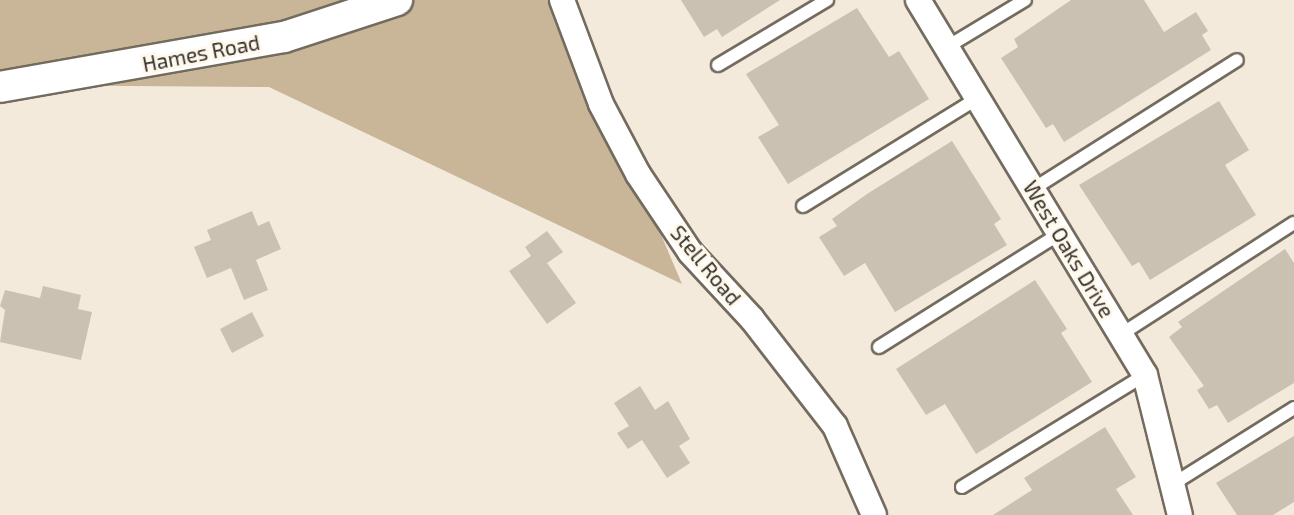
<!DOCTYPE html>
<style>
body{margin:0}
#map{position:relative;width:1294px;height:515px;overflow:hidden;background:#f3eadc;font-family:"Exo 2",sans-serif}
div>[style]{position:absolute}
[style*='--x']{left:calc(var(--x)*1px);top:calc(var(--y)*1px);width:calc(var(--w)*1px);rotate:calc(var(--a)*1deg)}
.green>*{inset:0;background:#c9b699}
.building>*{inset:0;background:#cac1b3}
.roads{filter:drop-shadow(2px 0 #736b5e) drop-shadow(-2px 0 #736b5e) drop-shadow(0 2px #736b5e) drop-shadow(0 -2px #736b5e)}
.service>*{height:12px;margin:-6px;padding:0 6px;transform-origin:6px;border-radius:6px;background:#fff}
.minor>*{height:24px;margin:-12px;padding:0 12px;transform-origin:12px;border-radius:12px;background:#fff}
.tertiary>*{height:30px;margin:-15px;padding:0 15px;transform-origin:15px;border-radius:15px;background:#fff}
span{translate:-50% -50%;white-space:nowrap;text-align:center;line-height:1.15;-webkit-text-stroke:6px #fff8ec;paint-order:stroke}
.street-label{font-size:21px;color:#332f2a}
</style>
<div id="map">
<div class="green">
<div style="clip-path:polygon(0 0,561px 0,682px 284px,269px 87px,0 85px)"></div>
</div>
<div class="building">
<div style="clip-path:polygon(681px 0,780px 0,722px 37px,717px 29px,704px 37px)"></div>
<div style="clip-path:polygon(1071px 0,1144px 0,1164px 32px,1196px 12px,1208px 31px,1202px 35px,1211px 50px,1064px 142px,1053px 124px,1046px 128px,1001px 58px,1018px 47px,1014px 39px)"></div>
<div style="clip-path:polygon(857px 8px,889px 57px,899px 51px,929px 99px,788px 184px,758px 137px,779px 125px,746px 74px)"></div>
<div style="clip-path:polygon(1219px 101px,1249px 150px,1225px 165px,1256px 215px,1150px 280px,1139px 262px,1132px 266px,1079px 185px)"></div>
<div style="clip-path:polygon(952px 141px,1001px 219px,994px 224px,1007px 245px,895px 312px,865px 263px,844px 276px,819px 237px,837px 226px,832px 219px,867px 194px)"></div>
<div style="clip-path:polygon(252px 211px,258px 226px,269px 221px,281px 249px,256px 260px,268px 290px,244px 300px,231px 268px,207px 278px,194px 247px,211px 240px,207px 230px)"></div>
<div style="clip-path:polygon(547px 231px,563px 252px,547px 263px,576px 303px,547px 324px,509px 271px,531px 256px,525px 247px)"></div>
<div style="clip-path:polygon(1285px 249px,1294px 263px,1294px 383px,1228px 423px,1217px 405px,1209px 409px,1197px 390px,1204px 386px,1169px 337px,1182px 327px,1178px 322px)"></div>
<div style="clip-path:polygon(1035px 280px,1067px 329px,1061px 333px,1092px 382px,976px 454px,945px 404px,926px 415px,896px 369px)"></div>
<div style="clip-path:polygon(43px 286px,81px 295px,78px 309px,92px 312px,81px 360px,0 342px,5px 310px,0 306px,5px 290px,40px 298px)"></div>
<div style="clip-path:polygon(252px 312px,264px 336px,232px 353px,220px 329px)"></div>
<div style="clip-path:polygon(640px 386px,655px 410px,668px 401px,690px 439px,679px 446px,690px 463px,667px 478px,642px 440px,628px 449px,617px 433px,629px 426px,614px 403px)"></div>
<div style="clip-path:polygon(1105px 427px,1136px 477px,1116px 489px,1133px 515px,993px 515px,1032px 490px,1024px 478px)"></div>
<div style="clip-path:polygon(1294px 436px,1294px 502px,1273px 515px,1237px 515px,1216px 483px)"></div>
</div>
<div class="roads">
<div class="service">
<div style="--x:947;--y:47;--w:91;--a:-31.1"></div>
<div style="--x:718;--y:65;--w:127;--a:-30.8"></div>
<div style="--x:1033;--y:189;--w:241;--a:-32.3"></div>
<div style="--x:803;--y:206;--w:206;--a:-31.7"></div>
<div style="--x:1120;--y:335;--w:207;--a:-32.8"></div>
<div style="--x:879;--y:347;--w:213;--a:-32.1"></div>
<div style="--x:1173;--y:484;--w:143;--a:-32.1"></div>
<div style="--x:962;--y:487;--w:215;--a:-31.5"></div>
</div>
<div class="minor">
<div style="--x:562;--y:0;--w:111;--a:69.4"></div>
<div style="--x:601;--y:104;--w:79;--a:62.1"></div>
<div style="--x:638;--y:174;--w:94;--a:56.3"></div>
<div style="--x:690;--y:252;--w:91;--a:47.2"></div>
<div style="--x:752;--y:319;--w:135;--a:52.2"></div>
<div style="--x:835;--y:426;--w:97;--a:66.3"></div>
<div style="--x:918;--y:0;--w:438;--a:58.8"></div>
<div style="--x:1145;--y:375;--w:144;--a:76"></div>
</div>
<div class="tertiary">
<div style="--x:0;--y:87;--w:288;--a:-10"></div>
<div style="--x:284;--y:37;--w:119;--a:-18.1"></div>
</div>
</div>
<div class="street-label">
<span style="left:201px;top:53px;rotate:-11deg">Hames Road</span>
<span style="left:1069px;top:249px;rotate:59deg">West Oaks Drive</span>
<span style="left:706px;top:265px;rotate:50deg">Stell Road</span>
</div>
</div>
